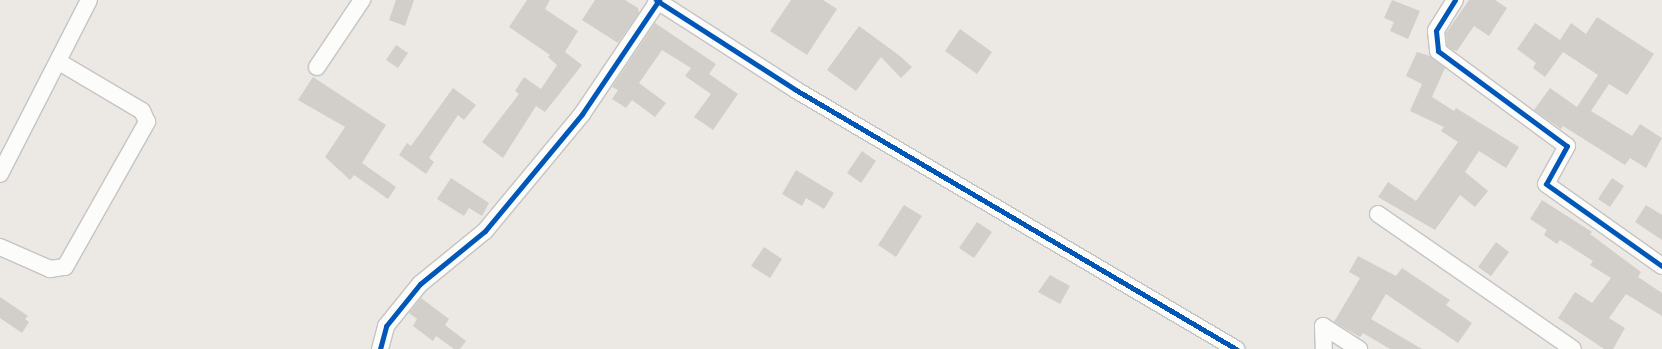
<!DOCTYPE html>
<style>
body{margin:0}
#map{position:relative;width:1662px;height:349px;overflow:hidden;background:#ece8e3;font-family:Jost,sans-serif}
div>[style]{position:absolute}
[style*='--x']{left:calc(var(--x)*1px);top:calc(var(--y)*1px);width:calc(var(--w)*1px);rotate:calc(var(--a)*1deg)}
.building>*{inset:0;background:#d2cfcb}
.roads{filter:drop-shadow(1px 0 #c5c4c4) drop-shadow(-1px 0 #c5c4c4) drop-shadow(0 1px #c5c4c4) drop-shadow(0 -1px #c5c4c4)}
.minor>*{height:16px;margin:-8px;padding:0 8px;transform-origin:8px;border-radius:8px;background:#fcfcfb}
.cycleway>*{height:5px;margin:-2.5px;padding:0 2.5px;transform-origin:2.5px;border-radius:2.5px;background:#0057b8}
span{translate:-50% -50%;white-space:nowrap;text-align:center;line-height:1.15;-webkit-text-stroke:3px #fff;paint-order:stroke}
</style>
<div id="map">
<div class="building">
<div style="clip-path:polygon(396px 0,414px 0,405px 26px,389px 20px)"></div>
<div style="clip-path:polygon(527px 0,550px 0,545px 9px,578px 31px,565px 52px,582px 65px,545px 112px,536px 106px,503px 158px,482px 142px,519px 94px,515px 91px,524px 77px,541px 89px,557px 65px,548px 57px,550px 55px,509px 27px)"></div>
<div style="clip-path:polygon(595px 0,625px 0,638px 8px,639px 13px,618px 43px,582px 20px)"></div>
<div style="clip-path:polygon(791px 0,823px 0,837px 9px,807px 55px,770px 31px)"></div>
<div style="clip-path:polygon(1392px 0,1420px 11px,1408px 39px,1390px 31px,1394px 22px,1384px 18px)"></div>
<div style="clip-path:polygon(1469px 0,1495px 0,1507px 8px,1489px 36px,1474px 26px,1457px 51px,1453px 50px,1447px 46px,1446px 33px)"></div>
<div style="clip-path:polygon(1597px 17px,1654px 54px,1627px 95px,1609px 84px,1591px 111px,1632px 136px,1640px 124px,1662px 138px,1646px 168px,1630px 158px,1625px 165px,1563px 126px,1561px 129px,1534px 110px,1550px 88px,1577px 107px,1598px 75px,1563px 52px,1545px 77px,1533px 68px,1536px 63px,1517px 49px,1535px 23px,1560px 40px,1571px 23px,1586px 34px)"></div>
<div style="clip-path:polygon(655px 23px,716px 64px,709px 74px,738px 94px,713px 130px,694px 117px,711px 94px,685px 76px,691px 68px,662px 50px,639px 83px,666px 103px,655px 117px,632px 100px,626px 108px,612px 99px,618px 90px,612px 87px)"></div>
<div style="clip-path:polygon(859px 26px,900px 56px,912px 67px,901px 78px,881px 57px,856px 91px,827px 70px)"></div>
<div style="clip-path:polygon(960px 29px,992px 52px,977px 74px,945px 51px)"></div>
<div style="clip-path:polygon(396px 45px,408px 53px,398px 68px,386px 60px)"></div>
<div style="clip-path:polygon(1417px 52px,1430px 56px,1445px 68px,1432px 97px,1454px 111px,1456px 108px,1519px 147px,1506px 168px,1479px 151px,1465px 172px,1488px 191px,1475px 207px,1460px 195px,1435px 230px,1378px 197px,1388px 182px,1416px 201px,1458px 142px,1441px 131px,1444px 127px,1410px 111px,1422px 84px,1406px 76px)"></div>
<div style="clip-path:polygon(313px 77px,386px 125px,362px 163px,396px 187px,388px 199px,354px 175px,350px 180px,325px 157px,345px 127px,298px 100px)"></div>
<div style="clip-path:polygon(453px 88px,476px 105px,464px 120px,458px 115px,429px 158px,434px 162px,426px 174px,399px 155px,407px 143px,411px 146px)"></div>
<div style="clip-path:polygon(862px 151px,876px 161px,861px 183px,847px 173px)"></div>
<div style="clip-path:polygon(796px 170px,834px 193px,824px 209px,806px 198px,802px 206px,782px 194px)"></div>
<div style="clip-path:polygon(451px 178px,489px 203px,482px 216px,469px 208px,464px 216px,437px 199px)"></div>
<div style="clip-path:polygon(1612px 178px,1624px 186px,1610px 207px,1598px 199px)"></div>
<div style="clip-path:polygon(1542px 200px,1592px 232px,1590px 234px,1641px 272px,1638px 277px,1662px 293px,1662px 316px,1626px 294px,1609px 318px,1625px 328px,1613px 349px,1604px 349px,1558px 318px,1575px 292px,1592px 303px,1611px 278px,1590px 265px,1593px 261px,1560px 240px,1557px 244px,1544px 235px,1547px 230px,1530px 219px)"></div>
<div style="clip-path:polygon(904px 205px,922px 216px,896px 257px,878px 245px)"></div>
<div style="clip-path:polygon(1646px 205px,1662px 215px,1662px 240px,1635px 222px)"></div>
<div style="clip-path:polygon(977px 222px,992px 232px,974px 258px,959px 248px)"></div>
<div style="clip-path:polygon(1496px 242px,1509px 252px,1491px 276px,1478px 267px)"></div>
<div style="clip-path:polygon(764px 247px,782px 259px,770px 278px,751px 266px)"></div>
<div style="clip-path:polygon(1358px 256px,1396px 276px,1402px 268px,1450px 300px,1446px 305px,1472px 323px,1458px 343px,1386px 294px,1371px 319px,1422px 349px,1390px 349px,1363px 333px,1360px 337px,1334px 322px,1360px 278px,1349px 272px)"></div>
<div style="clip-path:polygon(1050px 275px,1070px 286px,1060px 304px,1038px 292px)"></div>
<div style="clip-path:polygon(0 297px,28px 316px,25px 319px,29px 322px,22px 333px,0 318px)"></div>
<div style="clip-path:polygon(421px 298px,449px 319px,445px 325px,466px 341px,460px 349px,454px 349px,436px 336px,433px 341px,413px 326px,417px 319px,409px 313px)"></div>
</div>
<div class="roads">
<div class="minor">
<div style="--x:656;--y:0;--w:166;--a:32.7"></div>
<div style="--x:796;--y:90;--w:511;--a:30.48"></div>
<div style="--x:1455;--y:0;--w:36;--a:122"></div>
<div style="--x:1436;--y:31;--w:20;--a:84"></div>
<div style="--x:1438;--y:51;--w:160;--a:36.4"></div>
<div style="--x:1567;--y:146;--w:43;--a:118.9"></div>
<div style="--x:1546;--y:184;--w:142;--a:35.3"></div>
<div style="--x:317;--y:67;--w:81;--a:-56.1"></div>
<div style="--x:0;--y:174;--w:195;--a:-62.9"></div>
<div style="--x:1378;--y:214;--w:237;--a:34.7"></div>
<div style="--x:0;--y:247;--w:55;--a:23.7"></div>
<div style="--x:50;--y:269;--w:15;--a:-8"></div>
<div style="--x:65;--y:267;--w:167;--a:-60.5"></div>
<div style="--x:147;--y:122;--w:12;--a:-114"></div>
<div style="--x:142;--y:111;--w:96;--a:-149.4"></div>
<div style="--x:1323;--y:326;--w:43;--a:32.6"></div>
<div style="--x:1323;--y:326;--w:23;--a:88"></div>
<div style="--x:380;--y:349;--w:24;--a:-75"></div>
<div style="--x:386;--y:326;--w:54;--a:-51"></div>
<div style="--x:420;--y:284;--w:84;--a:-39.2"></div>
<div style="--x:485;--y:231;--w:152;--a:-50.3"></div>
<div style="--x:582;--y:114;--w:138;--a:-56"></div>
</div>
</div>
<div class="cycleway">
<div style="--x:656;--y:0;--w:166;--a:32.7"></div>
<div style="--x:796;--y:90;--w:511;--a:30.48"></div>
<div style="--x:1455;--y:0;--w:36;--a:122"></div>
<div style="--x:1436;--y:31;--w:20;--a:84"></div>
<div style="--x:1438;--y:51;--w:160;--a:36.4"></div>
<div style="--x:1567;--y:146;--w:43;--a:118.9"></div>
<div style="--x:1546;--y:184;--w:142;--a:35.3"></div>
<div style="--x:380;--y:349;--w:24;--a:-75"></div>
<div style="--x:386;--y:326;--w:54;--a:-51"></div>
<div style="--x:420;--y:284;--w:84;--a:-39.2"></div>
<div style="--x:485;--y:231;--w:152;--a:-50.3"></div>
<div style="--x:582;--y:114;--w:138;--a:-56"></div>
</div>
</div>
